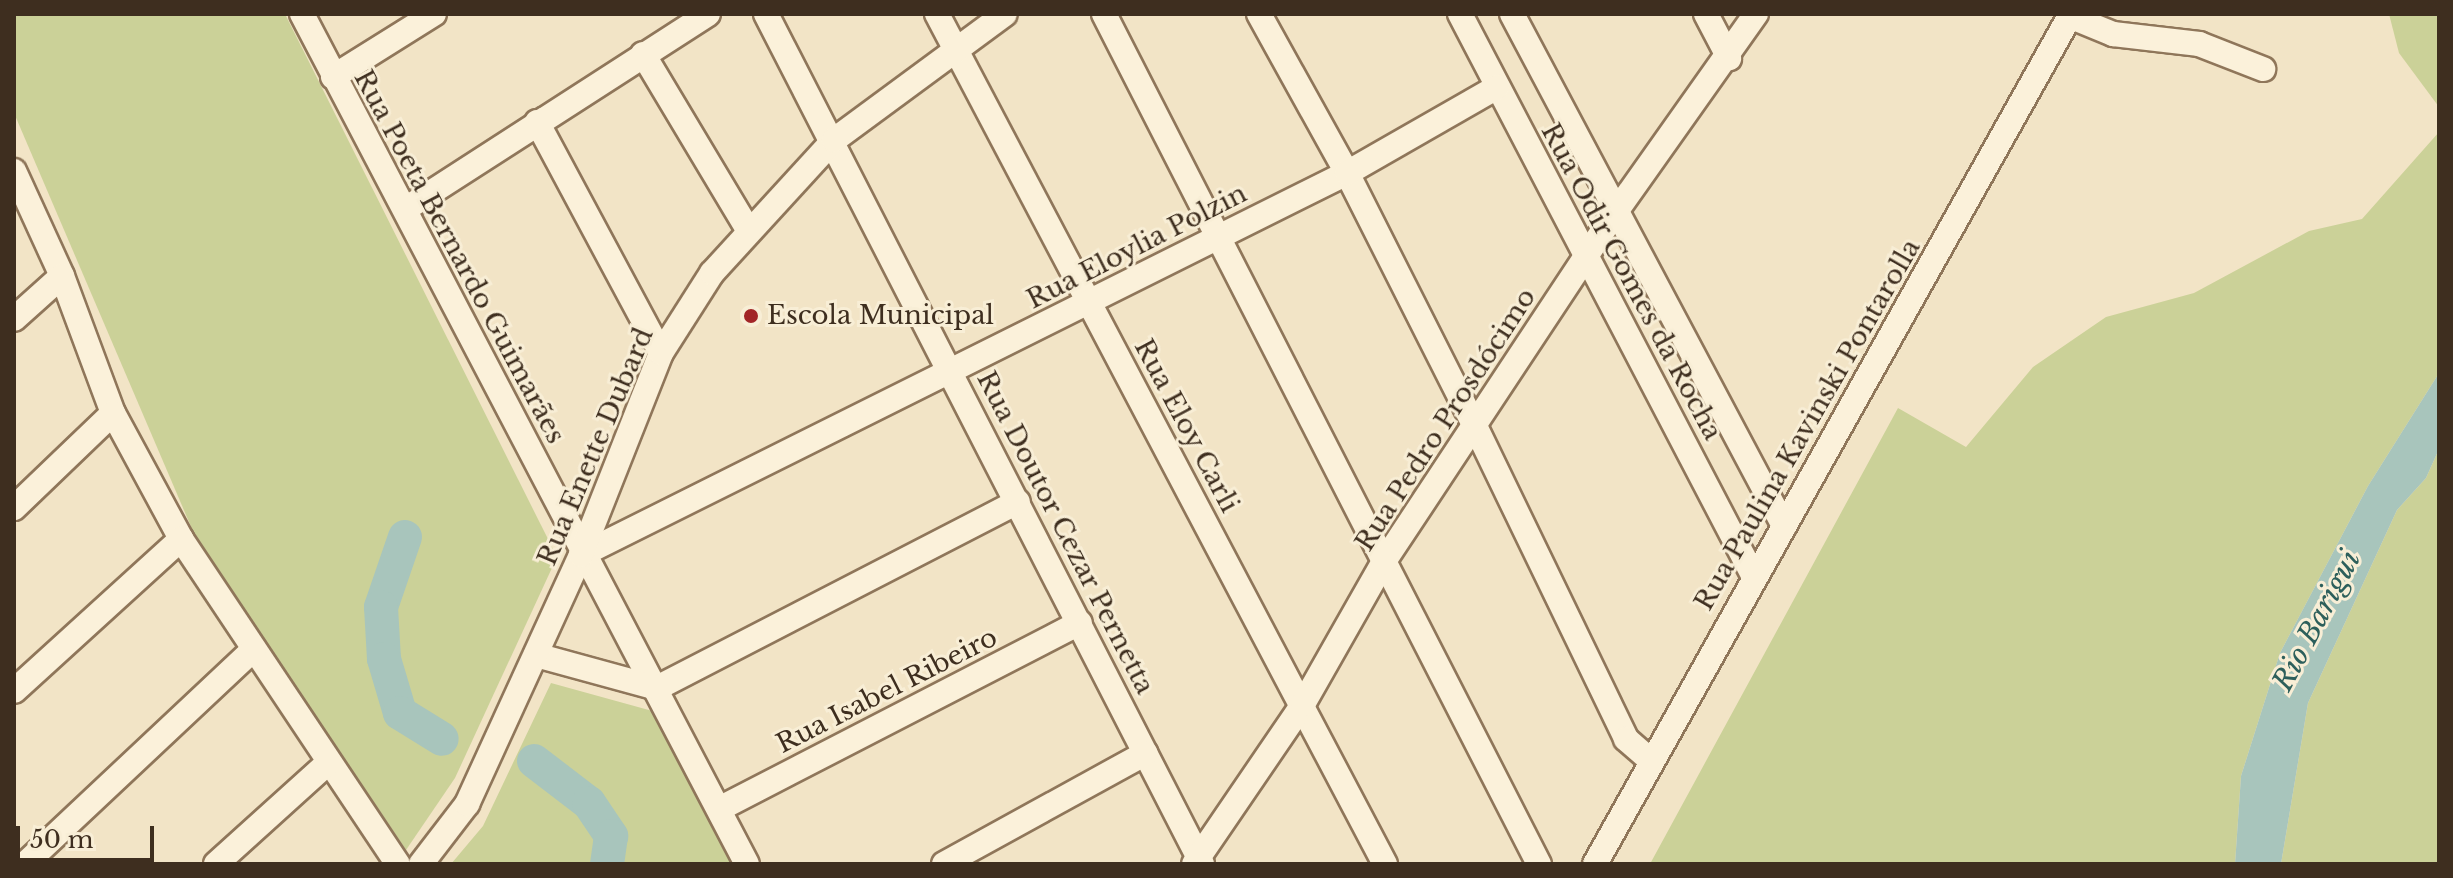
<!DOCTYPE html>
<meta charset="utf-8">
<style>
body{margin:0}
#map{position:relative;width:2453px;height:878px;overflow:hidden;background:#f2e4c6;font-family:"Libre Baskerville",serif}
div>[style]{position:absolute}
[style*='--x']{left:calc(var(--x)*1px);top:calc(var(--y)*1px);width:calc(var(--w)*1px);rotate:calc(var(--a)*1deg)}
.green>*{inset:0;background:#cbd198}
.water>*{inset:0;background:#a8c5bc}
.river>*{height:34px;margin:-17px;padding:0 17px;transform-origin:17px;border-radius:17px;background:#a8c5bc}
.roads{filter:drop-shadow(2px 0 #8f765a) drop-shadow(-2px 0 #8f765a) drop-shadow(0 2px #8f765a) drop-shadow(0 -2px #8f765a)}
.minor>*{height:24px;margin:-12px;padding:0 12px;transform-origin:12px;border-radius:12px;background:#fbf1da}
.dots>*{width:22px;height:22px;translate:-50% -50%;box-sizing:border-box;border:4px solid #f8eed6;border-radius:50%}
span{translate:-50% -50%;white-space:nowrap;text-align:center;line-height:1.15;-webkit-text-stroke:6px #f8eed6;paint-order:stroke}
.street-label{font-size:26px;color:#3e2e1f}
.poi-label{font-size:26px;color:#3e2e1f}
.left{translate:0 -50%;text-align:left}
.water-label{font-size:28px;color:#2d5f5b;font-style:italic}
.frame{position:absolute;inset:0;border:16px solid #3e2e1f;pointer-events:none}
.scale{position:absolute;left:16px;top:826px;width:138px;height:36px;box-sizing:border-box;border:4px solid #3e2e1f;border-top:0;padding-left:10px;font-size:24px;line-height:28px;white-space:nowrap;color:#3e2e1f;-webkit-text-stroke:6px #f8eed6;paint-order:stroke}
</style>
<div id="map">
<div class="green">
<div style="clip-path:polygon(14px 14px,285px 14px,557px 557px,455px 778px,406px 850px,198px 543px,14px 113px)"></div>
<div style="clip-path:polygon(2389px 14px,2439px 14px,2439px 107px,2399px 53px)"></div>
<div style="clip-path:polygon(2439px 132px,2439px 373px,2368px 486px,2280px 653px,2241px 776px,2235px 864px,1650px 864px,1898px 408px,1966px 447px,2033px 367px,2106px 317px,2194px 293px,2309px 231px,2362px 219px)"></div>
<div style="clip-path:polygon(2439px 449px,2439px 864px,2281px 864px,2308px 703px,2397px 510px,2426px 478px)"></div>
<div style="clip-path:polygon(551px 683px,656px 712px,734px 864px,451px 864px,483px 826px)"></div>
</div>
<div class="water">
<div style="clip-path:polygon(2439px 373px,2439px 449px,2426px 478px,2397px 510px,2308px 703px,2281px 864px,2235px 864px,2241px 776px,2280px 653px,2368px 486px)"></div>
</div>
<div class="river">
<div style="--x:405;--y:537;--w:74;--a:108.9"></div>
<div style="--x:381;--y:607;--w:52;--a:86.7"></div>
<div style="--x:384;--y:659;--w:56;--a:73.5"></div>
<div style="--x:400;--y:713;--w:49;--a:31.8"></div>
<div style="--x:534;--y:761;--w:69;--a:37.4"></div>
<div style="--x:589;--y:803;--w:40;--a:56"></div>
<div style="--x:611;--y:836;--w:28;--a:98"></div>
</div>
<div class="roads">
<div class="minor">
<div style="--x:302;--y:14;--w:959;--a:62.37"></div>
<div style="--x:766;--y:14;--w:955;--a:62.84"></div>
<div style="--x:937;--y:14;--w:961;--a:62.21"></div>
<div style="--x:1104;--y:14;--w:955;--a:62.9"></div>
<div style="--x:1259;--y:14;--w:182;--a:61"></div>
<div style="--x:1347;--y:173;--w:284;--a:63.2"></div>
<div style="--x:1475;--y:426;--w:348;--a:64.2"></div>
<div style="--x:1626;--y:739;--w:33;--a:41"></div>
<div style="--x:1460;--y:14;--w:633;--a:62.42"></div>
<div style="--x:1512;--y:14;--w:580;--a:62.02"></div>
<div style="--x:1706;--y:14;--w:50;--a:62.4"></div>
<div style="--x:2069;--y:16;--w:48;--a:22.2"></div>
<div style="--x:2113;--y:34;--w:87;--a:6.6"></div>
<div style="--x:2199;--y:44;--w:69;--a:21.3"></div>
<div style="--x:643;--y:54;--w:206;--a:59.1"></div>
<div style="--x:333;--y:77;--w:119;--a:-32"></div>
<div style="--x:537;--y:122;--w:262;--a:61.8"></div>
<div style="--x:14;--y:171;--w:115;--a:65.4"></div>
<div style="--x:62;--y:276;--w:146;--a:69.6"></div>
<div style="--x:113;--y:413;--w:143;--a:61.6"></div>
<div style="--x:181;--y:539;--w:391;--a:56.3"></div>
<div style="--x:407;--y:208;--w:358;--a:-32.8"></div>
<div style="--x:14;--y:319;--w:64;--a:-41.9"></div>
<div style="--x:14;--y:508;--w:137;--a:-43.8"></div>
<div style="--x:581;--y:555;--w:856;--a:-26.51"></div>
<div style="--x:1347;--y:173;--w:173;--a:-29.8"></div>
<div style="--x:536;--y:655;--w:125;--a:15.3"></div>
<div style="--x:657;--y:688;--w:406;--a:-27.3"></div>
<div style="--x:14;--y:691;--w:226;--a:-42.3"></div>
<div style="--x:719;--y:809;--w:406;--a:-27.3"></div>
<div style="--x:25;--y:864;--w:314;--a:-43.2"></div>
<div style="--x:216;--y:864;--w:152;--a:-42.1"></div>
<div style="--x:421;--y:864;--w:76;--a:-52.5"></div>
<div style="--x:467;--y:804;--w:274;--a:-65.4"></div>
<div style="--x:581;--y:555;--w:217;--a:-68.4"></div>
<div style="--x:661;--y:353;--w:95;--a:-57.5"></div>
<div style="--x:712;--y:273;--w:180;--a:-47.5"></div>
<div style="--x:834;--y:140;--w:212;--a:-36.4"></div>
<div style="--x:944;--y:864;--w:230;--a:-28.8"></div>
<div style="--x:1194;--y:864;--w:194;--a:-55.7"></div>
<div style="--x:1303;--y:704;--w:162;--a:-60.4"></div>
<div style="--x:1383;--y:563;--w:420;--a:-56.5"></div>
<div style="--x:1615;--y:213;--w:244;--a:-54.7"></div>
<div style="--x:1595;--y:864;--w:974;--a:-60.75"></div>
</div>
</div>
<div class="dots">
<div style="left:751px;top:316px;background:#a22527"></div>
</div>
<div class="street-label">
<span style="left:1137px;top:247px;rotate:-27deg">Rua Eloylia Polzin</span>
<span style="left:459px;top:257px;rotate:62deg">Rua Poeta Bernardo Guimarães</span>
<span style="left:1631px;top:282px;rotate:62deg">Rua Odir Gomes da Rocha</span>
<span style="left:1446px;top:420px;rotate:-57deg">Rua Pedro Prosdócimo</span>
<span style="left:1808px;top:425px;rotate:-60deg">Rua Paulina Kavinski Pontarolla</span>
<span style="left:1186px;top:426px;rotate:62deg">Rua Eloy Carli</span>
<span style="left:596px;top:447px;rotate:-67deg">Rua Enette Dubard</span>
<span style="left:1065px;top:533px;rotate:63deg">Rua Doutor Cezar Pernetta</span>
<span style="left:887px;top:691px;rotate:-27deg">Rua Isabel Ribeiro</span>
</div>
<div class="poi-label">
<span class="left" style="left:767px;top:316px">Escola Municipal</span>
</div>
<div class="water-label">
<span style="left:2317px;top:621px;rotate:-62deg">Rio Barigui</span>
</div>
<div class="frame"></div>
<div class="scale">50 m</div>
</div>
